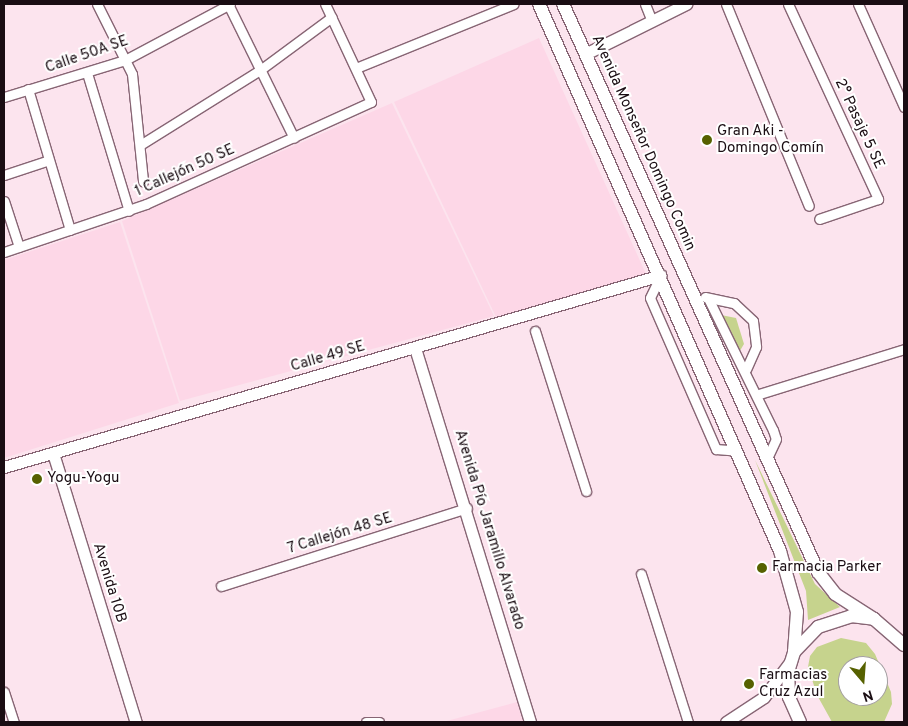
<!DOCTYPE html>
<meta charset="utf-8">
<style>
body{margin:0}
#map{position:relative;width:908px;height:726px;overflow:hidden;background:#fce4ee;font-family:Overpass,sans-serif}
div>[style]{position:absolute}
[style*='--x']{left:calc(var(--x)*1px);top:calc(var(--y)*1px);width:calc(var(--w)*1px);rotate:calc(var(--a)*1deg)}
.built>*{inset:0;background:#fdd7e7}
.green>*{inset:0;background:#c6d38d}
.roads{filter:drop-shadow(1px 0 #876574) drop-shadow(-1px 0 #876574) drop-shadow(0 1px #876574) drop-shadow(0 -1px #876574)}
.minor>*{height:9px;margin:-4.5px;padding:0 4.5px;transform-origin:4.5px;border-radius:4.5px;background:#fff}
.tertiary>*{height:11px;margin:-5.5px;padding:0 5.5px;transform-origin:5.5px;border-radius:5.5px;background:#fff}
.secondary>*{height:12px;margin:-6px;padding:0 6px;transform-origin:6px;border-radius:6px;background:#fff}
.dots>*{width:14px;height:14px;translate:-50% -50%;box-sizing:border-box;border:2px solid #fff;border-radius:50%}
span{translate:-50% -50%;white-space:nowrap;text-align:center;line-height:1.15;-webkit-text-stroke:4px #fff;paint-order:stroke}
.street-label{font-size:15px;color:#1a0d13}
.poi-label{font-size:15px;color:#1a0d13}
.left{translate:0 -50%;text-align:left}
.frame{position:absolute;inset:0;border:5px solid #1a0d13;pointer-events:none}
.north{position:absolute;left:838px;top:656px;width:50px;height:50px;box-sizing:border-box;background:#fff;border:1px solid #a39ea1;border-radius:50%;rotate:162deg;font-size:14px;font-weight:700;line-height:20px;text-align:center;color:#1a0d13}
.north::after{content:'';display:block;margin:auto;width:18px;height:22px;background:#566100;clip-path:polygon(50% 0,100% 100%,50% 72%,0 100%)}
</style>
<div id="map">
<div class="built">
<div style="clip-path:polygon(539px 38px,646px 274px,496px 317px,394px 102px)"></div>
<div style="clip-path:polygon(392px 103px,494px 316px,180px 401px,122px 221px)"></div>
<div style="clip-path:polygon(120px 222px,179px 403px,4px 458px,4px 260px)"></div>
<div style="clip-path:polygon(517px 702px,523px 722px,443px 722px)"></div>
</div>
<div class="green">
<div style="clip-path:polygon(721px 315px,736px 318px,744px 344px,738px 354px)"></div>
<div style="clip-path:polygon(755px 460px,815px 584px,840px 607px,808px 620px,806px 591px)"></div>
<div style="clip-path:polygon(evenodd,841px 638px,866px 643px,875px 654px,891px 692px,892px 704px,884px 722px,832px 722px,817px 695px,808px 667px,810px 656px,817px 647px,841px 638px,848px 666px,878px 666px,878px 696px,848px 696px,848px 666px)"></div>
</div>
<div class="roads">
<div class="minor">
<div style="--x:97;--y:4;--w:78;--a:63.4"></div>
<div style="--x:132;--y:74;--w:108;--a:84.1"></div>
<div style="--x:228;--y:4;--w:149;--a:63.8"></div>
<div style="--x:645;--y:4;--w:18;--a:68"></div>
<div style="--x:726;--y:4;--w:218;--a:67.7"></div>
<div style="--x:788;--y:4;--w:215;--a:65.2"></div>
<div style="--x:878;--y:199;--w:62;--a:161.3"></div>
<div style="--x:858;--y:4;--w:113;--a:65.9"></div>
<div style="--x:356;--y:68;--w:170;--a:-22.1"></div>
<div style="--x:87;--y:73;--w:144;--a:73.1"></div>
<div style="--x:28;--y:89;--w:147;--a:73.4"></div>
<div style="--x:4;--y:97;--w:127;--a:-17"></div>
<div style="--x:125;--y:60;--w:119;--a:-28.1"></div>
<div style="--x:140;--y:145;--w:142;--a:-32"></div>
<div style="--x:260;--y:70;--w:89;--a:-36.4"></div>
<div style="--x:4;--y:175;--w:47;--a:-18.4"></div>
<div style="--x:4;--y:201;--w:48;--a:71.9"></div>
<div style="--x:4;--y:252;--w:150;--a:-18.7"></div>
<div style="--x:146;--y:204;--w:247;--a:-24.4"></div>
<div style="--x:371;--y:102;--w:108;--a:-115.1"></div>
<div style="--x:661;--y:275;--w:25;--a:116"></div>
<div style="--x:650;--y:298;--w:165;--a:66.4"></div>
<div style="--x:716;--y:449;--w:21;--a:5"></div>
<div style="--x:705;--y:297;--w:30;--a:12"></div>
<div style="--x:734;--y:303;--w:26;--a:43"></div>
<div style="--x:753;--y:321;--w:26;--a:83"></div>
<div style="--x:756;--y:347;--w:24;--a:114"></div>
<div style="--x:708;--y:298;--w:147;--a:63.8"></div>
<div style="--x:773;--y:430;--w:9;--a:72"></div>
<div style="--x:776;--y:439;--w:21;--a:115"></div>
<div style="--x:535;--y:331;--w:168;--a:72.3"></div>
<div style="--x:759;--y:394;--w:152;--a:-17.2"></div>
<div style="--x:641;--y:574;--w:155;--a:72.4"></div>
<div style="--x:221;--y:586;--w:258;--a:-17.6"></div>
<div style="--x:4;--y:692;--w:32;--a:72"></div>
<div style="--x:366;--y:722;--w:13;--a:0"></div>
</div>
<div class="tertiary">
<div style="--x:585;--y:54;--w:113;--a:-26.3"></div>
<div style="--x:415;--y:348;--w:391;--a:72.9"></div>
<div style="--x:53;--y:453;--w:282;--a:72.9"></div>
<div style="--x:4;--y:467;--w:684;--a:-16.29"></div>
<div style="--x:726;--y:722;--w:45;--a:-33.3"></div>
<div style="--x:764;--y:697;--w:44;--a:-53.4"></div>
</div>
<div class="secondary">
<div style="--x:539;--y:4;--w:598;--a:66.22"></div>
<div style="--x:780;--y:551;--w:63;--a:74.4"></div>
<div style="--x:797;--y:612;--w:40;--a:94.3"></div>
<div style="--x:563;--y:4;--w:623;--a:65.82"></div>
<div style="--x:818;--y:572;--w:28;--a:52"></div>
<div style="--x:835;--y:594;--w:46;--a:32.7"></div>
<div style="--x:800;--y:722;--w:27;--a:-114"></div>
<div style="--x:789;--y:697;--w:25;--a:-92"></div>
<div style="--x:788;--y:672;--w:21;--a:-73"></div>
<div style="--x:794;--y:652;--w:35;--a:-46"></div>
<div style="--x:818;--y:627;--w:35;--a:-18"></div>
<div style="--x:851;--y:616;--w:23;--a:7"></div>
<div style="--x:874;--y:619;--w:40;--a:41"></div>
</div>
</div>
<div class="dots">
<div style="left:707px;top:140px;background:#566100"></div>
<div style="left:37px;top:479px;background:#566100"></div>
<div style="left:762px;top:568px;background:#566100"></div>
<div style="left:749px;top:684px;background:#566100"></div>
</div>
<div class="street-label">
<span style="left:87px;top:55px;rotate:-19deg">Calle 50A SE</span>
<span style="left:859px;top:124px;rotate:65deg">2° Pasaje 5 SE</span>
<span style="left:643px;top:143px;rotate:66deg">Avenida Monseñor Domingo Comin</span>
<span style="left:185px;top:171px;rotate:-24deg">1 Callejón 50 SE</span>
<span style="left:328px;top:357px;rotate:-16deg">Calle 49 SE</span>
<span style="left:489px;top:530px;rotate:73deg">Avenida Pío Jaramillo Alvarado</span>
<span style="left:340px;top:534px;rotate:-17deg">7 Callejón 48 SE</span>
<span style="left:109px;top:583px;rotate:73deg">Avenida 10B</span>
</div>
<div class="poi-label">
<span class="left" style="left:717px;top:140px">Gran Aki -<br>Domingo Comín</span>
<span class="left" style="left:47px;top:479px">Yogu-Yogu</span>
<span class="left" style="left:772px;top:568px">Farmacia Parker</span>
<span class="left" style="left:759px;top:684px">Farmacias<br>Cruz Azul</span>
</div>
<div class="frame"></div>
<div class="north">N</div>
</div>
